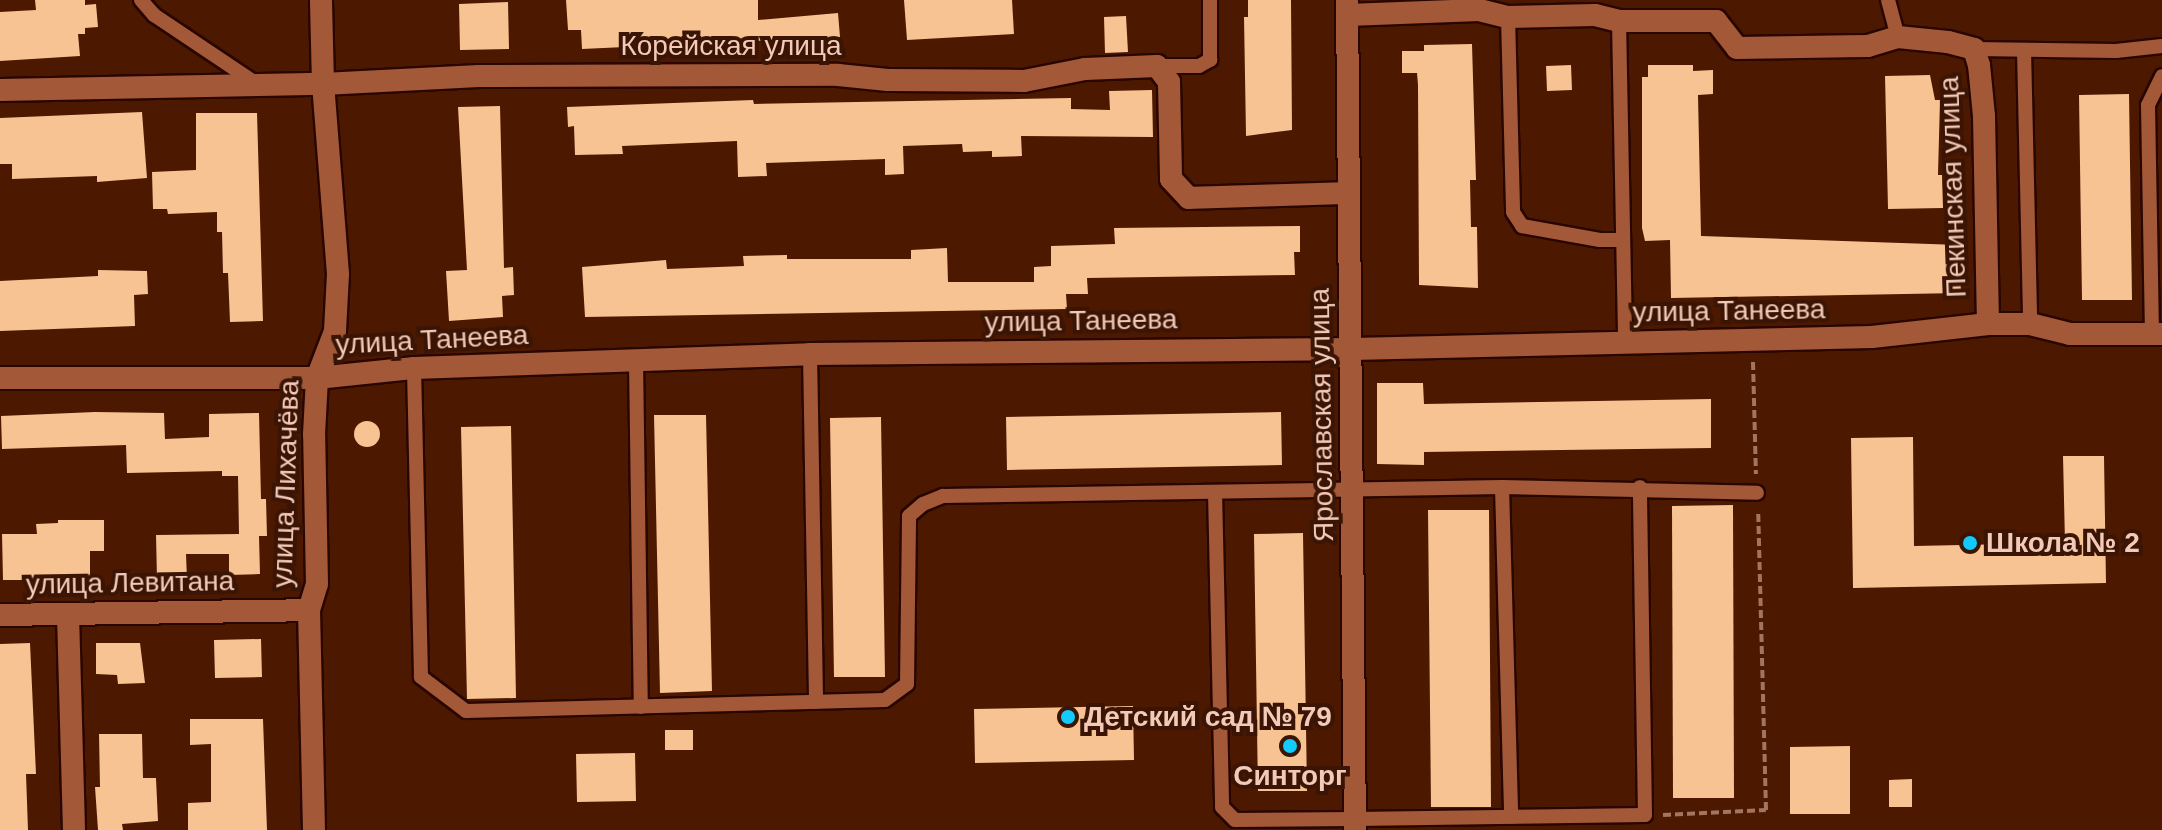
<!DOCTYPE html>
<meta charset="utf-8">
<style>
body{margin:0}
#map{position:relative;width:2162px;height:830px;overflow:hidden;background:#4c1800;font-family:Helvetica,sans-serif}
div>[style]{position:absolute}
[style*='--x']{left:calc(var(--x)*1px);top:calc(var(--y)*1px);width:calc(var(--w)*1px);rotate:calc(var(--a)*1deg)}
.building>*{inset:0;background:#f7c393}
.round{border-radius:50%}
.path>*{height:4px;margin-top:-2px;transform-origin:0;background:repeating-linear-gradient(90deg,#a37560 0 8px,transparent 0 12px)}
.roads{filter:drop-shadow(2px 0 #290600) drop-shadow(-2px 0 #290600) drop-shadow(0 2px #290600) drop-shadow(0 -2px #290600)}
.service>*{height:14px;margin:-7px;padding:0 7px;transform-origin:7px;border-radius:7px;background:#a35838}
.minor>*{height:22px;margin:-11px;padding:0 11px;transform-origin:11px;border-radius:11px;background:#a35838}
.dots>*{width:22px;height:22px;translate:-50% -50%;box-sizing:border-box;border:4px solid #3a1404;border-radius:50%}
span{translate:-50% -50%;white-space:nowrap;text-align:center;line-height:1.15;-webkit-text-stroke:8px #3a1404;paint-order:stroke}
.street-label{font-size:28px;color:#f3c9b7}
.poi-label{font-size:28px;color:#f3c9b7;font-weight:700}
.left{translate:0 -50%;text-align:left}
</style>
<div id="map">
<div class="building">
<div style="clip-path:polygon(35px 0,85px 0,85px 5px,96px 4px,98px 27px,85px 28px,85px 34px,78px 34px,80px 56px,0 61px,0 12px,36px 10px)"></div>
<div style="clip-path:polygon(566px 0,758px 0,758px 20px,838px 13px,840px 37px,582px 49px,581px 30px,568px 30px)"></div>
<div style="clip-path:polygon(904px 0,1012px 0,1014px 34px,907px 40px)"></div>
<div style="clip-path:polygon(1248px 0,1291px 0,1292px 130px,1246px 136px,1244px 17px,1248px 17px)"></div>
<div style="clip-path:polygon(508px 2px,509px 49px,460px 50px,459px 4px)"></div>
<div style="clip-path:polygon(1126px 16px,1128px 52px,1105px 53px,1104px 17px)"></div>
<div style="clip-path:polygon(1472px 44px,1476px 180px,1470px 180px,1471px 227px,1477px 227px,1478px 288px,1419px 285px,1418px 85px,1417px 73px,1402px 73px,1402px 51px,1424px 51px,1424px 45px)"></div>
<div style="clip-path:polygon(1571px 65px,1572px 90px,1547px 91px,1546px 66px)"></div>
<div style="clip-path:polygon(1648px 65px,1693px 65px,1693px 71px,1713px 70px,1713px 94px,1698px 95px,1701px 236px,1959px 245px,1961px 293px,1671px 298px,1670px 240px,1645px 241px,1642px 228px,1642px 77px,1648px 77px)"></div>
<div style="clip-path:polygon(1930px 75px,1935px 100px,1940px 100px,1938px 175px,1942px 175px,1943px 208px,1888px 209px,1885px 76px)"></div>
<div style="clip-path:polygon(1152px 90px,1153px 137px,1021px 136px,1022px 156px,992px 157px,992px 151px,963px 152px,962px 144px,903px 146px,904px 174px,885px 175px,885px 159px,766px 163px,767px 176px,738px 177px,737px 141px,622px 146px,623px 154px,575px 155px,574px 126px,568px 127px,567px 107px,753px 100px,754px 104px,1071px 98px,1071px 109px,1110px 110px,1109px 91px)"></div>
<div style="clip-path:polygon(2129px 94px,2132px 300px,2082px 300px,2079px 95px)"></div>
<div style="clip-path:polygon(500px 106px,504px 268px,513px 267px,514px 295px,502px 296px,503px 317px,449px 321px,446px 271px,467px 270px,458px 107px)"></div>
<div style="clip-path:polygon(142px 112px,147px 178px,97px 182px,97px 176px,12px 179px,12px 164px,0 164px,0 118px)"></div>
<div style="clip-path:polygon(196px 113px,257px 113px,263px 321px,230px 322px,228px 273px,223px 273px,222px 232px,217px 232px,217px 212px,168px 214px,167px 209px,153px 209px,152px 172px,196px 170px)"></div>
<div style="clip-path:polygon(1300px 226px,1300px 252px,1294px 252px,1295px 275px,1087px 278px,1088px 294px,1066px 294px,1067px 309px,585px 317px,582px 267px,666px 260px,667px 269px,744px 266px,743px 256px,787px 255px,787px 259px,911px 259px,911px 250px,947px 248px,948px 282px,1034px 282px,1034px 267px,1051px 266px,1051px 246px,1115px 244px,1114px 228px)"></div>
<div style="clip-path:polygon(98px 270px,147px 271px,148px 294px,134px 295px,135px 326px,0 331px,0 281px,98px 276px)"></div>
<div style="clip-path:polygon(1377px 383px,1423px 383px,1424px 404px,1711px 399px,1711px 448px,1424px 452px,1424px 465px,1377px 464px)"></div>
<div style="clip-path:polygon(95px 412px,164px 413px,165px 439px,209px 437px,209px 414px,259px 413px,261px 499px,266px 499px,267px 536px,259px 536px,260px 574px,229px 575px,229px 554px,186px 554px,187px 579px,157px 579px,156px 535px,239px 534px,238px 476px,222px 476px,222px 471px,127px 473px,126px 445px,2px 449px,1px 416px)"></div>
<div style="clip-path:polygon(1281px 412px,1282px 465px,1007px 470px,1006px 417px)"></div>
<div style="clip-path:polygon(654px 415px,706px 415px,712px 691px,660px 693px)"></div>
<div style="clip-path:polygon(881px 417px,885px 677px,834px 677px,830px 418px)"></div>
<div class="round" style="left:354px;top:421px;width:26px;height:26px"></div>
<div style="clip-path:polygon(511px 426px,516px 698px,467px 699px,461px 427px)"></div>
<div style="clip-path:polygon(1913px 437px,1914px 546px,2065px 543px,2063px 456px,2104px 456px,2106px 583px,1853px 588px,1851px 438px)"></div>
<div style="clip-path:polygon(1733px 505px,1734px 798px,1673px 798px,1672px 506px)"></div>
<div style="clip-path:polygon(1428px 510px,1489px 510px,1491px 807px,1431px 807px)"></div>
<div style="clip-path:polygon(58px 520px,104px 520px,104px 551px,90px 551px,90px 580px,3px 580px,2px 534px,37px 534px,36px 524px,58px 523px)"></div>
<div style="clip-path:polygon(1303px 533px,1307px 791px,1258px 791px,1254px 534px)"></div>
<div style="clip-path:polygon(261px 639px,262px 677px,215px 678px,214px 640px)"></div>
<div style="clip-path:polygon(30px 643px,36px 774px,26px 774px,28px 830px,0 830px,0 644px)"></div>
<div style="clip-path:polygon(96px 643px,140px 643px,145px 683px,118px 684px,117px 675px,96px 674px)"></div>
<div style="clip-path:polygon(1133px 706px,1134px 760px,975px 763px,974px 709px)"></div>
<div style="clip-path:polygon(190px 719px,263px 719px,267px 830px,188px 830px,188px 803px,211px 802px,211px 744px,190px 745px)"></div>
<div style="clip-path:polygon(665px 730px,693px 730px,693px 750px,665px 750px)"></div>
<div style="clip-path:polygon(99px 734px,142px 734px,143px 778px,156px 778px,158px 821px,122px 824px,123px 830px,98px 830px,95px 787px,100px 787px)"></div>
<div style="clip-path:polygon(1850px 746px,1850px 814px,1790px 814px,1790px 747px)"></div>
<div style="clip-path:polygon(635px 753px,636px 801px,577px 802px,576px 754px)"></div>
<div style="clip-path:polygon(1912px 779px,1912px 807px,1889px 807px,1889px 780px)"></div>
</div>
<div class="path">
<div style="--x:1753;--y:362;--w:112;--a:88.5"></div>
<div style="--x:1663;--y:815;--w:103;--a:-2.8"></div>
<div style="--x:1766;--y:810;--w:300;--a:-91.5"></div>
</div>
<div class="roads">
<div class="service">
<div style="--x:141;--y:0;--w:20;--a:49"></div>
<div style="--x:154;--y:15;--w:124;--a:33.8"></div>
<div style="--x:1888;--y:0;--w:38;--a:75"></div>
<div style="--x:1508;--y:17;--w:195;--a:88.5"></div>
<div style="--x:1513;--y:212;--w:17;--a:57"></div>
<div style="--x:1522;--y:226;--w:79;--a:10.2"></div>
<div style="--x:1600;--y:240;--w:23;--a:0"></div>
<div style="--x:1619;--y:21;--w:322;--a:88.9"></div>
<div style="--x:1974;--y:49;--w:142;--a:0.8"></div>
<div style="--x:2116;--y:51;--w:46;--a:-6.2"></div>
<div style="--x:2024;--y:50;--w:274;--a:88.7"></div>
<div style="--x:1157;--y:66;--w:42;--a:0"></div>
<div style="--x:1199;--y:66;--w:13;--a:-29"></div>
<div style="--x:1210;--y:60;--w:60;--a:-90"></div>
<div style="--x:2152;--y:334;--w:229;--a:-91"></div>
<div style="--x:2148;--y:105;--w:32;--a:-64"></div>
<div style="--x:810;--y:354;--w:348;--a:89"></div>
<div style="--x:636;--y:361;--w:346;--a:89.2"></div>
<div style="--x:414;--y:368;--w:309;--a:88.7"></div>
<div style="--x:421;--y:677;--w:56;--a:37.1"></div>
<div style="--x:466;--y:711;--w:419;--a:-1.5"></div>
<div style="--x:885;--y:700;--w:27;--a:-36"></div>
<div style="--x:907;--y:684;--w:168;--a:-89.3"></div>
<div style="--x:909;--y:516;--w:18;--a:-41"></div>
<div style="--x:923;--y:504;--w:22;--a:-22"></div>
<div style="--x:943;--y:496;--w:559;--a:-0.92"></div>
<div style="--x:1502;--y:487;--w:255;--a:1.3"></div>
<div style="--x:1502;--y:487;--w:330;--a:88.4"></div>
<div style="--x:1215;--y:492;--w:315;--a:88.7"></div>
<div style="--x:1222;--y:807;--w:18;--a:45"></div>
<div style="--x:1235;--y:820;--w:120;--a:-0.5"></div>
<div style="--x:1355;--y:819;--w:290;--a:-0.8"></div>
<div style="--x:1645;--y:815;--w:328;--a:-90.9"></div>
</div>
<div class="minor">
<div style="--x:1347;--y:1;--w:829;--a:89.45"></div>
<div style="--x:1348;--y:15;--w:131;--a:-2.2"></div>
<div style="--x:1479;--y:10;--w:30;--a:14"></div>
<div style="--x:1508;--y:17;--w:87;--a:-1.3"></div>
<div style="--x:1595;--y:15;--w:25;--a:14"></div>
<div style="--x:1619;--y:21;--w:97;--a:0"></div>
<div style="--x:1716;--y:21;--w:34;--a:52"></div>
<div style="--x:1737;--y:48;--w:131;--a:-0.9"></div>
<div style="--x:1868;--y:46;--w:31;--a:-17"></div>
<div style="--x:1898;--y:37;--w:50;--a:5.7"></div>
<div style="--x:1948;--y:42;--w:27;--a:15"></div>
<div style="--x:1974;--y:49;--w:17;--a:73"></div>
<div style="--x:1979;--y:65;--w:51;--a:84.4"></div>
<div style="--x:1984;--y:116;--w:208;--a:88.9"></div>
<div style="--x:0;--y:90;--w:323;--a:-1.1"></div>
<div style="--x:323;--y:84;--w:156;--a:-2.9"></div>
<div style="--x:479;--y:76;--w:359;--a:-0.2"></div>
<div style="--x:838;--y:75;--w:50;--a:5.7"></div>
<div style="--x:888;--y:80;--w:136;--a:0.4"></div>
<div style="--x:1024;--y:81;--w:62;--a:-11.1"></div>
<div style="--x:1085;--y:69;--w:72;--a:-2.4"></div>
<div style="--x:1157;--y:66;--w:20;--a:53"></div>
<div style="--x:1169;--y:82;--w:97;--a:88.8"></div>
<div style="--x:1171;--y:179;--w:26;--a:47"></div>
<div style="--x:1189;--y:198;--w:160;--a:-1.8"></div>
<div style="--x:0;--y:378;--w:317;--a:0"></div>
<div style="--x:317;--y:378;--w:98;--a:-5.9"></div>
<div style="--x:414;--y:368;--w:396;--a:-2"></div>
<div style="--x:810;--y:354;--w:542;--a:-0.53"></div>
<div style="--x:1352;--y:349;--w:520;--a:-1.32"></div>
<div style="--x:1872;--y:337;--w:117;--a:-6.4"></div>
<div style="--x:1988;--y:324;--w:42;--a:0"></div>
<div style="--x:2030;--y:324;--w:41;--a:14"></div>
<div style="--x:2070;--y:334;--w:92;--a:0"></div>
<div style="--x:0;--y:615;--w:309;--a:-0.9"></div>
<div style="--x:68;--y:615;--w:215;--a:88.4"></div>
<div style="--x:314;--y:830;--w:220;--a:-91.3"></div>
<div style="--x:309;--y:610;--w:27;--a:-73"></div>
<div style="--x:317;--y:584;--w:150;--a:-91.1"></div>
<div style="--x:314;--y:434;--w:56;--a:-86.9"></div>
<div style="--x:317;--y:378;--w:50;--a:-69"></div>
<div style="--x:335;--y:331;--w:57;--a:-87"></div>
<div style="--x:338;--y:274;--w:191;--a:-94.5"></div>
<div style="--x:323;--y:84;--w:84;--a:-91.4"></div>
</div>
</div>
<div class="dots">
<div style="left:1970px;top:543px;background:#12cafb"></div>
<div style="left:1068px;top:717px;background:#12cafb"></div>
<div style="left:1290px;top:746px;background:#12cafb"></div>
</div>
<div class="street-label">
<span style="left:731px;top:46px">Корейская улица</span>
<span style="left:1953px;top:187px;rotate:-92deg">Пекинская улица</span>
<span style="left:1729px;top:311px;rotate:-1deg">улица Танеева</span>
<span style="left:1081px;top:321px;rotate:-1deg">улица Танеева</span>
<span style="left:432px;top:340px;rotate:-3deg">улица Танеева</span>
<span style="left:1322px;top:415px;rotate:-91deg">Ярославская улица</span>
<span style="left:286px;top:484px;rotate:-88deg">улица Лихачёва</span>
<span style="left:130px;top:583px;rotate:-1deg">улица Левитана</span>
</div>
<div class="poi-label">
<span class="left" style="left:1986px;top:543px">Школа № 2</span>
<span class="left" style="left:1084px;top:717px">Детский сад № 79</span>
<span style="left:1290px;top:776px">Синторг</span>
</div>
</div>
